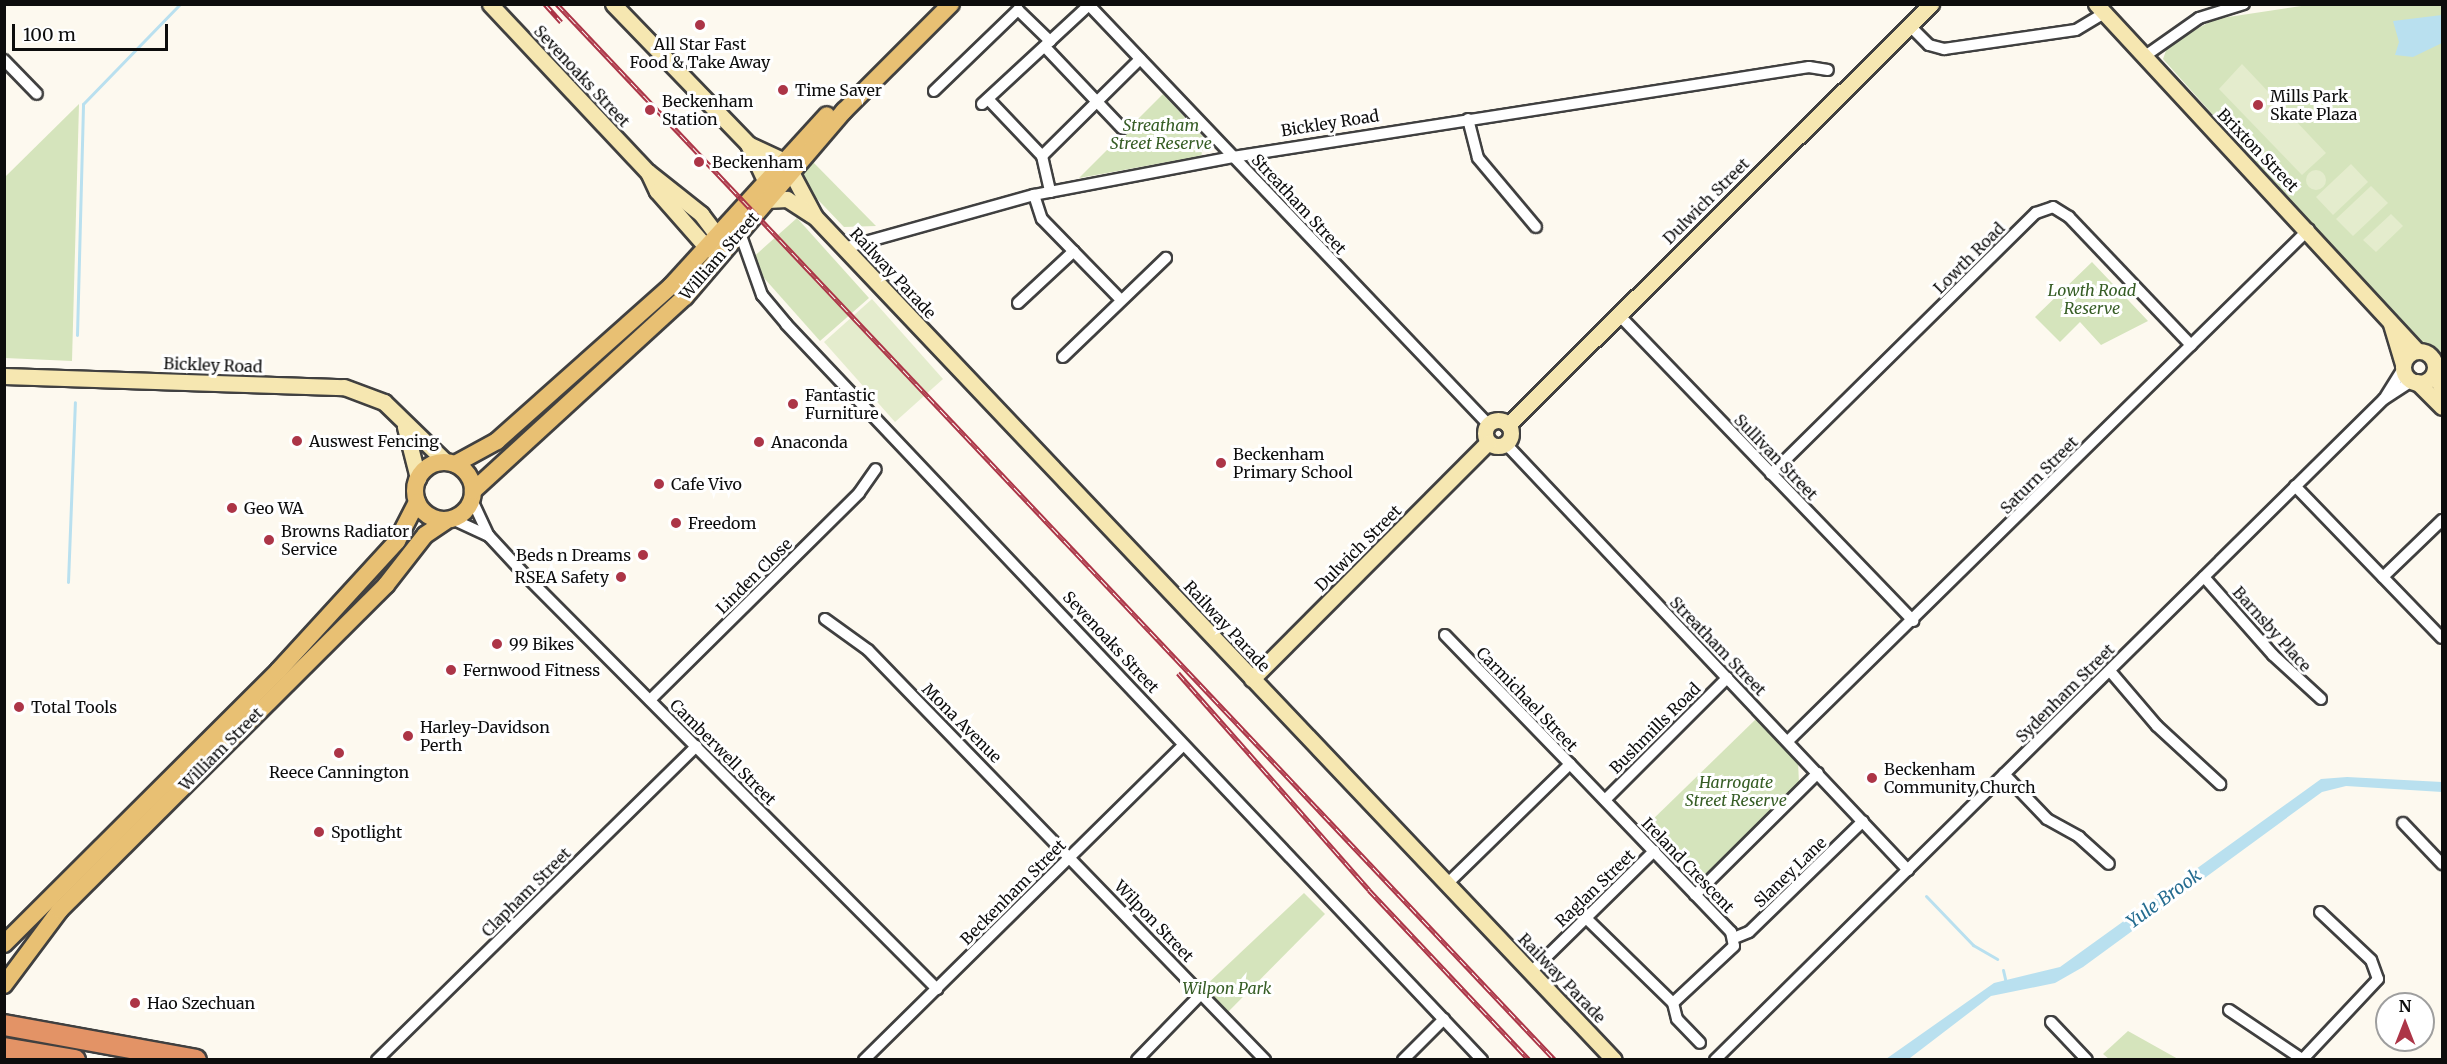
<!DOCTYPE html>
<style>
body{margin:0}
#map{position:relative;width:2447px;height:1064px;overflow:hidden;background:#fdf9ef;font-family:Merriweather,serif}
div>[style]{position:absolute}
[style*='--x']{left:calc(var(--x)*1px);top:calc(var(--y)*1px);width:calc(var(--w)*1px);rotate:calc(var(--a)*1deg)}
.green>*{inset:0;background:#d5e4bc}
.pitch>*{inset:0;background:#e4eccd}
.round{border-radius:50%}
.water>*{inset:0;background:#b9e0ef}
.stream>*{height:3px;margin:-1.5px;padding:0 1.5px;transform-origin:1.5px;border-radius:1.5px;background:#b9e0ef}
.roads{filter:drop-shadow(2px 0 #404040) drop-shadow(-2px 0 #404040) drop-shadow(0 2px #404040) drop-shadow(0 -2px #404040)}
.street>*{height:10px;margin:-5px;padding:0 5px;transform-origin:5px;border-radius:5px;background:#fff}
.secondary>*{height:15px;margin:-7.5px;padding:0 7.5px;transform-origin:7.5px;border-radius:7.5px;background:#f6e7b1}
.secondary>.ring{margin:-7.5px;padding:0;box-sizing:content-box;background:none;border:15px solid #f6e7b1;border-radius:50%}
.primary>*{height:16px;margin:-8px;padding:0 8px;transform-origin:8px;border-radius:8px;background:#e8c073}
.primary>.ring{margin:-8px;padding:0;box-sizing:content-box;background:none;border:16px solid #e8c073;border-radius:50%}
.highway>*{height:20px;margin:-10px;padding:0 10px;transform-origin:10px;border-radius:10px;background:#e39366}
.rail>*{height:5px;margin-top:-2.5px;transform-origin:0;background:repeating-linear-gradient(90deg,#fff 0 9px,#ac3547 0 18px);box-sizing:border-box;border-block:2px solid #ac3547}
.dots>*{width:16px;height:16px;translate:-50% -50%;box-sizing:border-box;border:3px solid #fff;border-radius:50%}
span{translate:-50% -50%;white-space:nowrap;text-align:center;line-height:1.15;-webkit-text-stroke:6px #fff;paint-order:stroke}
.poi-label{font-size:16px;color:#0d0d0d}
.left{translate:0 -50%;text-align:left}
.right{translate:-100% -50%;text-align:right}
.street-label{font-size:16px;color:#0d0d0d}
.park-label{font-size:16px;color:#365d25;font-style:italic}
.water-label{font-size:18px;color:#256c90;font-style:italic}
.frame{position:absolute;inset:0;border:6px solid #0d0d0d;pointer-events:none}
.north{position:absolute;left:2375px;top:992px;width:60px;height:60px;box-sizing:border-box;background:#fff;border:2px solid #9e9e9e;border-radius:50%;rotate:0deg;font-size:16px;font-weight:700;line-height:24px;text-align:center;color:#0d0d0d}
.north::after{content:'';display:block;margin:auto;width:21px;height:27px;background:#ac3547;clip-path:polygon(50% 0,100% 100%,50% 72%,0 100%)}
.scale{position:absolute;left:12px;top:24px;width:156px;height:27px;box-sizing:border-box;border:3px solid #0d0d0d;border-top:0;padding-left:8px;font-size:18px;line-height:21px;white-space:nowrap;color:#0d0d0d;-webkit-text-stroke:4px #fff;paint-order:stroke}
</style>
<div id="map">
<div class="green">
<div style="clip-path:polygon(2315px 4px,2442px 5px,2442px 374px,2441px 360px,2408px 333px,2163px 59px,2168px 45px,2215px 19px)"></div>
<div style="clip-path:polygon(1163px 94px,1206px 140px,1201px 156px,1079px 178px)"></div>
<div style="clip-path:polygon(79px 104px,72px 361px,5px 358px,5px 177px)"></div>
<div style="clip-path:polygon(811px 160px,876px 226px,844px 227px,802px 183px,800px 176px)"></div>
<div style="clip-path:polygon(797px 218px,869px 298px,820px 341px,749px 261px)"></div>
<div style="clip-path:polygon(2092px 262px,2148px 321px,2101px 345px,2080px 322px,2060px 342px,2035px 317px)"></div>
<div style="clip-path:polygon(1756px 719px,1798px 762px,1799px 783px,1705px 875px,1689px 870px,1647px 825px)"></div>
<div style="clip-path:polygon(1304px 893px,1325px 914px,1227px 1013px,1203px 988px)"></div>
<div style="clip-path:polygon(2128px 1031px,2178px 1059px,2109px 1059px,2103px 1054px)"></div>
</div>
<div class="pitch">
<div style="clip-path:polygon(2242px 64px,2326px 153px,2302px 175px,2219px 89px)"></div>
<div style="clip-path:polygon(2351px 164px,2368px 182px,2333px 215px,2316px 197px)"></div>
<div class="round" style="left:2306px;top:170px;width:20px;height:20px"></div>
<div style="clip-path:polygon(2371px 186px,2388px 203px,2353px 236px,2336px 219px)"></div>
<div style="clip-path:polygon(2391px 214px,2403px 226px,2376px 252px,2363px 240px)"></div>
<div style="clip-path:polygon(872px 299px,943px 379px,895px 422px,824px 342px)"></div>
</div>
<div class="water">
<div style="clip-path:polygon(2442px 15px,2442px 43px,2413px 57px,2395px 55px,2399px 42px,2393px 21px)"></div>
<div style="clip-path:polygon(2347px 777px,2442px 782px,2442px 792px,2346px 786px,2322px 792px,2083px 967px,2055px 983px,1991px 996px,1910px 1058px,1886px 1059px,1994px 983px,2060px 967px,2321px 779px)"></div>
</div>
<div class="stream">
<div style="--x:77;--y:335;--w:231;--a:-88.5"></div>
<div style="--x:83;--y:104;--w:139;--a:-45.9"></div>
<div style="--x:68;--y:582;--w:180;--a:-87.8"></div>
<div style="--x:1926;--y:896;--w:68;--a:46.2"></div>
<div style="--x:1973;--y:945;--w:28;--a:30"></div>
<div style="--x:2003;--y:970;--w:13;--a:77"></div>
</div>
<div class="roads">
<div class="street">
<div style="--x:1088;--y:4;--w:580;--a:46.4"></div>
<div style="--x:1910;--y:26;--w:27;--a:45"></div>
<div style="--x:1929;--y:45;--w:16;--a:15"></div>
<div style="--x:1944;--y:49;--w:133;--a:-8.2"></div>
<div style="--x:2076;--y:30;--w:33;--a:-31"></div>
<div style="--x:1045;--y:47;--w:112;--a:46.5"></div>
<div style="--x:2145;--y:56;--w:66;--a:-35.1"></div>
<div style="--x:2199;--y:18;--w:47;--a:-17.3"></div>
<div style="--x:4;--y:60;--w:47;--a:45.9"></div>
<div style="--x:934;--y:91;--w:117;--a:-44"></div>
<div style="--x:1018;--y:10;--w:45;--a:44.1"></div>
<div style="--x:988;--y:99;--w:79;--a:46.5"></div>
<div style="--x:1042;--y:156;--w:37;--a:77"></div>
<div style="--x:982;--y:104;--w:146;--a:-42.8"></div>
<div style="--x:1468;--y:119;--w:40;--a:75.6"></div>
<div style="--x:1478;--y:158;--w:90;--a:50"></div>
<div style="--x:1042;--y:156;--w:138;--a:-44.7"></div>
<div style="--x:1034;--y:195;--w:25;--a:72"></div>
<div style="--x:1042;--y:219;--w:113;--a:45.7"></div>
<div style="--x:740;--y:233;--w:66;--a:70.5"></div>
<div style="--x:762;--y:295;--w:38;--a:50"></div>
<div style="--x:786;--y:324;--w:1013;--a:46.6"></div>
<div style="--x:844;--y:248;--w:197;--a:-15.6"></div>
<div style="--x:1034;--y:195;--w:203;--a:-10.8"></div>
<div style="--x:1233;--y:157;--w:583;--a:-8.88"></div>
<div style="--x:1809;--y:67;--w:19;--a:9"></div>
<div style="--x:1018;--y:303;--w:76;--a:-42.9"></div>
<div style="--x:1618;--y:314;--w:426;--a:46.1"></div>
<div style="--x:1063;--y:357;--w:143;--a:-43.9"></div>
<div style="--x:2386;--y:396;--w:32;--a:-58"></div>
<div style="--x:1506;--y:444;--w:586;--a:46.66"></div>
<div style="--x:1771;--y:474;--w:372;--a:-44.6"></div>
<div style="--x:2036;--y:213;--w:18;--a:-19"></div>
<div style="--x:2053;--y:207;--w:19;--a:32"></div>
<div style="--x:2069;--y:217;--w:177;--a:46.4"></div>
<div style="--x:2295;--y:486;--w:211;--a:46"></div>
<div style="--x:472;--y:500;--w:40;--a:65"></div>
<div style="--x:489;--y:536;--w:54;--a:47.2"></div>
<div style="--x:526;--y:576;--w:583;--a:45.14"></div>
<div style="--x:452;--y:519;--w:41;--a:24.7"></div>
<div style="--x:2204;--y:577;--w:104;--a:48.5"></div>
<div style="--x:2273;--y:655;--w:65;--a:42.5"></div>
<div style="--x:2383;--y:577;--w:82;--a:-44"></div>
<div style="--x:825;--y:619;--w:53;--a:35.8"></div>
<div style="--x:868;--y:650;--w:571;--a:45.92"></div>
<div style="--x:1445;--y:635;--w:180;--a:45.9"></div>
<div style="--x:1570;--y:764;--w:172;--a:135.7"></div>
<div style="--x:2110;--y:671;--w:72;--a:49.5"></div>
<div style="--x:2157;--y:726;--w:86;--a:42.6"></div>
<div style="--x:650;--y:700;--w:294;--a:-44.7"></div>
<div style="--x:859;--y:493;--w:29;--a:-55"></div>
<div style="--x:1788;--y:741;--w:730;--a:-44.5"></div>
<div style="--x:1570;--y:764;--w:233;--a:46.2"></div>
<div style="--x:1731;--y:932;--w:14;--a:78"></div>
<div style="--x:1734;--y:946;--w:83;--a:136.9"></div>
<div style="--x:1673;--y:1003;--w:122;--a:-135.7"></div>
<div style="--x:2004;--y:774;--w:62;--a:46.3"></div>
<div style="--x:2047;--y:819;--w:37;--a:29"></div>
<div style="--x:2079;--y:837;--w:40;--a:42"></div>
<div style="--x:1605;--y:800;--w:173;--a:-45"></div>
<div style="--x:2403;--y:823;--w:57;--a:46.4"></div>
<div style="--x:1695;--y:895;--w:173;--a:-44.8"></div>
<div style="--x:1734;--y:938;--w:16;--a:-22"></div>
<div style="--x:1749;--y:932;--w:159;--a:-44.2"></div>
<div style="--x:1531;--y:972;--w:173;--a:-44.5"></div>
<div style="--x:1673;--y:1003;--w:16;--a:76"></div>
<div style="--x:1677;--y:1019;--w:33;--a:46"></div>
<div style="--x:2229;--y:1010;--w:88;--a:33.9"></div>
<div style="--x:2051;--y:1022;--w:52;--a:46.5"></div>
<div style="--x:377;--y:1060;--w:448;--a:-44.5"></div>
<div style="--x:864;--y:1060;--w:448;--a:-44.6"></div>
<div style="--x:1137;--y:1060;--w:93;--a:-45.9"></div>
<div style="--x:1403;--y:1060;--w:58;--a:-45"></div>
<div style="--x:1715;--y:1060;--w:940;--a:-44.66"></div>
<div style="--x:2384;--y:399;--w:33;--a:-33"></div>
<div style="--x:2302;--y:1060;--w:111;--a:-46.8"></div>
<div style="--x:2378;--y:979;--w:20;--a:-110"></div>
<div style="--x:2371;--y:960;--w:70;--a:-136.7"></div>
</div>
<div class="secondary">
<div style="--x:490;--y:4;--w:231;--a:46.8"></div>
<div style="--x:648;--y:172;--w:68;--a:38.4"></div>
<div style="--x:701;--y:214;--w:38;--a:53"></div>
<div style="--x:613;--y:4;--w:194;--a:46"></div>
<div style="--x:748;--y:144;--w:38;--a:25"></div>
<div style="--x:2096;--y:4;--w:473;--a:47.2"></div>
<div style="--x:748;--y:144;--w:38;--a:65"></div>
<div style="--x:648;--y:172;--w:21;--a:65"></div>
<div style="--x:657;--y:191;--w:76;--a:48.7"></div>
<div style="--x:707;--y:248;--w:12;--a:20"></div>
<div style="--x:791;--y:172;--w:51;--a:61.9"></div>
<div style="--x:815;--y:217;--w:1161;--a:46.53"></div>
<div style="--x:767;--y:200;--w:20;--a:-3"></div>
<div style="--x:787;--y:199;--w:30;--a:33"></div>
<div style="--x:2391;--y:324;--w:42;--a:73.3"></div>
<div class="ring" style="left:2403px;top:351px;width:17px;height:17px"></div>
<div style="--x:2434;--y:373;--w:18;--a:63"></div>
<div style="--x:4;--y:376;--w:340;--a:1.9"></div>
<div style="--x:344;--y:387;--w:43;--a:20.6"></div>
<div style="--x:384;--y:402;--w:86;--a:44.1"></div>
<div style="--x:2417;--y:382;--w:35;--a:45"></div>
<div class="ring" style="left:1485px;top:420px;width:11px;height:11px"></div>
<div style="--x:1508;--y:425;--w:597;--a:-44.86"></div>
<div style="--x:405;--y:427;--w:53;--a:75.7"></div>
<div style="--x:1252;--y:679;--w:334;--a:-45.1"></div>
</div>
<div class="primary">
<div class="ring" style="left:415px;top:462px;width:42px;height:42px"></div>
<div style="--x:455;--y:464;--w:48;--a:-28.7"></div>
<div style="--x:497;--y:441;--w:233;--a:-41.7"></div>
<div style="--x:671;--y:286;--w:231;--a:-47.6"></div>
<div style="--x:473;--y:491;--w:287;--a:-42.5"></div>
<div style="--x:685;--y:297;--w:245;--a:-49.5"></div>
<div style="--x:844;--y:111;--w:151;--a:-45"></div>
<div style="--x:4;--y:944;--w:387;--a:-44.9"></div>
<div style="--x:278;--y:671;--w:176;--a:-47.5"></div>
<div style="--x:397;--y:541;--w:44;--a:-62.9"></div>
<div style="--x:4;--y:985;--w:94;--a:-53.3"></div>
<div style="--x:60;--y:910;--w:460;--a:-44.9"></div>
<div style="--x:386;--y:585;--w:63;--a:-52"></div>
<div style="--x:425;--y:535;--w:25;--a:-34"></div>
</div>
<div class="highway">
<div style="--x:4;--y:1025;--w:195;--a:10.3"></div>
<div style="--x:4;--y:1048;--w:72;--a:9.6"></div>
</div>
</div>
<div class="rail">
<div style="--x:545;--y:4;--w:24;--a:48"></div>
<div style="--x:557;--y:4;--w:1453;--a:46.62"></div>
<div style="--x:1178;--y:673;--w:289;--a:48.6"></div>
<div style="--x:1369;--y:890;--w:233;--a:46.7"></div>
</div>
<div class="dots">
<div style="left:700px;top:25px;background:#ac3547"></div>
<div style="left:783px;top:90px;background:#ac3547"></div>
<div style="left:2258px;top:105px;background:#ac3547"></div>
<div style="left:650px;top:110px;background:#ac3547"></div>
<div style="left:699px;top:162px;background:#ac3547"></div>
<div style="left:793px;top:404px;background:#ac3547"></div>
<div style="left:297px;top:441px;background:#ac3547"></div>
<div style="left:759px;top:442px;background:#ac3547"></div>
<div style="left:1221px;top:463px;background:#ac3547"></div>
<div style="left:659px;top:484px;background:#ac3547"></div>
<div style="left:232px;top:508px;background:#ac3547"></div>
<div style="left:676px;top:523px;background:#ac3547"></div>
<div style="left:269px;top:540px;background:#ac3547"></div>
<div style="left:643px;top:555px;background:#ac3547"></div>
<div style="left:621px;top:577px;background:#ac3547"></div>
<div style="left:497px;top:644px;background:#ac3547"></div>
<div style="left:451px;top:670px;background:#ac3547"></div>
<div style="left:19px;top:707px;background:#ac3547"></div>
<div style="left:408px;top:736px;background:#ac3547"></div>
<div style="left:339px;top:753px;background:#ac3547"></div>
<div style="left:1872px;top:778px;background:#ac3547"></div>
<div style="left:319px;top:832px;background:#ac3547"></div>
<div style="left:135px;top:1003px;background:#ac3547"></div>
</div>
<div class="poi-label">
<span style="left:700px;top:53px">All Star Fast<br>Food &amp; Take Away</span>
<span class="left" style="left:795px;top:90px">Time Saver</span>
<span class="left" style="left:2270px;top:105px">Mills Park<br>Skate Plaza</span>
<span class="left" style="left:662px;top:110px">Beckenham<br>Station</span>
<span class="left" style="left:712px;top:162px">Beckenham</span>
<span class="left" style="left:805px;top:404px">Fantastic<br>Furniture</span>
<span class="left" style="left:309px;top:441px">Auswest Fencing</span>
<span class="left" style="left:771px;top:442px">Anaconda</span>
<span class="left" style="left:1233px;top:463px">Beckenham<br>Primary School</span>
<span class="left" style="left:671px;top:484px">Cafe Vivo</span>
<span class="left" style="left:244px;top:508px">Geo WA</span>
<span class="left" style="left:688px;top:523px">Freedom</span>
<span class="left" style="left:281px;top:540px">Browns Radiator<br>Service</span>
<span class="right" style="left:631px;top:555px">Beds n Dreams</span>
<span class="right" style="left:609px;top:577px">RSEA Safety</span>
<span class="left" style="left:509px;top:644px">99 Bikes</span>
<span class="left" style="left:463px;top:670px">Fernwood Fitness</span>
<span class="left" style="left:31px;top:707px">Total Tools</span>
<span class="left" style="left:420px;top:736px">Harley-Davidson<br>Perth</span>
<span class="left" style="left:1884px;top:778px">Beckenham<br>Community Church</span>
<span style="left:339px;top:772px">Reece Cannington</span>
<span class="left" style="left:331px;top:832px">Spotlight</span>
<span class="left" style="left:147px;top:1003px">Hao Szechuan</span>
</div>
<div class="street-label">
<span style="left:582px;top:76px;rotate:47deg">Sevenoaks Street</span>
<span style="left:1330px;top:123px;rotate:-9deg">Bickley Road</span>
<span style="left:2258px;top:150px;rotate:46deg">Brixton Street</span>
<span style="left:1706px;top:201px;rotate:-45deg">Dulwich Street</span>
<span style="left:1299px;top:204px;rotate:47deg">Streatham Street</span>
<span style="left:719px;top:256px;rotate:-49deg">William Street</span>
<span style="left:1969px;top:258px;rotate:-45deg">Lowth Road</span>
<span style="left:893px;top:273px;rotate:47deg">Railway Parade</span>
<span style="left:213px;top:365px;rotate:2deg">Bickley Road</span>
<span style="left:1776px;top:457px;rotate:46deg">Sullivan Street</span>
<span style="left:2039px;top:475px;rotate:-45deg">Saturn Street</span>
<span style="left:1358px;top:548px;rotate:-45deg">Dulwich Street</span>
<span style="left:754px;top:576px;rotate:-45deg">Linden Close</span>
<span style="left:1227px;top:626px;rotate:47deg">Railway Parade</span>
<span style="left:2272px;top:629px;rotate:48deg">Barnsby Place</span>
<span style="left:1111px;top:642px;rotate:47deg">Sevenoaks Street</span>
<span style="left:1718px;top:646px;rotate:46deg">Streatham Street</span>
<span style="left:2065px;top:693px;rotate:-45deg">Sydenham Street</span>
<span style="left:1527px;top:699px;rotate:46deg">Carmichael Street</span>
<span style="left:962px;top:723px;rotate:45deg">Mona Avenue</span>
<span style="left:1655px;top:728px;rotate:-45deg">Bushmills Road</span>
<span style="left:221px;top:749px;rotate:-45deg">William Street</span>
<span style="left:723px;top:752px;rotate:45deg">Camberwell Street</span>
<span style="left:1688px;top:865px;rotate:46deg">Ireland Crescent</span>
<span style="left:1790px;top:872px;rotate:-44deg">Slaney Lane</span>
<span style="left:1595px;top:888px;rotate:-44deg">Raglan Street</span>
<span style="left:526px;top:892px;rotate:-45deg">Clapham Street</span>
<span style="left:1013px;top:892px;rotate:-45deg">Beckenham Street</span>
<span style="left:1154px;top:921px;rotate:46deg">Wilpon Street</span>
<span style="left:1562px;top:978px;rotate:46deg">Railway Parade</span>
</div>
<div class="park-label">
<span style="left:1161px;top:134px">Streatham<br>Street Reserve</span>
<span style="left:2092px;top:299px">Lowth Road<br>Reserve</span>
<span style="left:1736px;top:791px">Harrogate<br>Street Reserve</span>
<span style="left:1227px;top:988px">Wilpon Park</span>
</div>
<div class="water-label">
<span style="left:2164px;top:899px;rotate:-36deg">Yule Brook</span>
</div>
<div class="frame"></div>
<div class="north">N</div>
<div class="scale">100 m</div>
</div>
